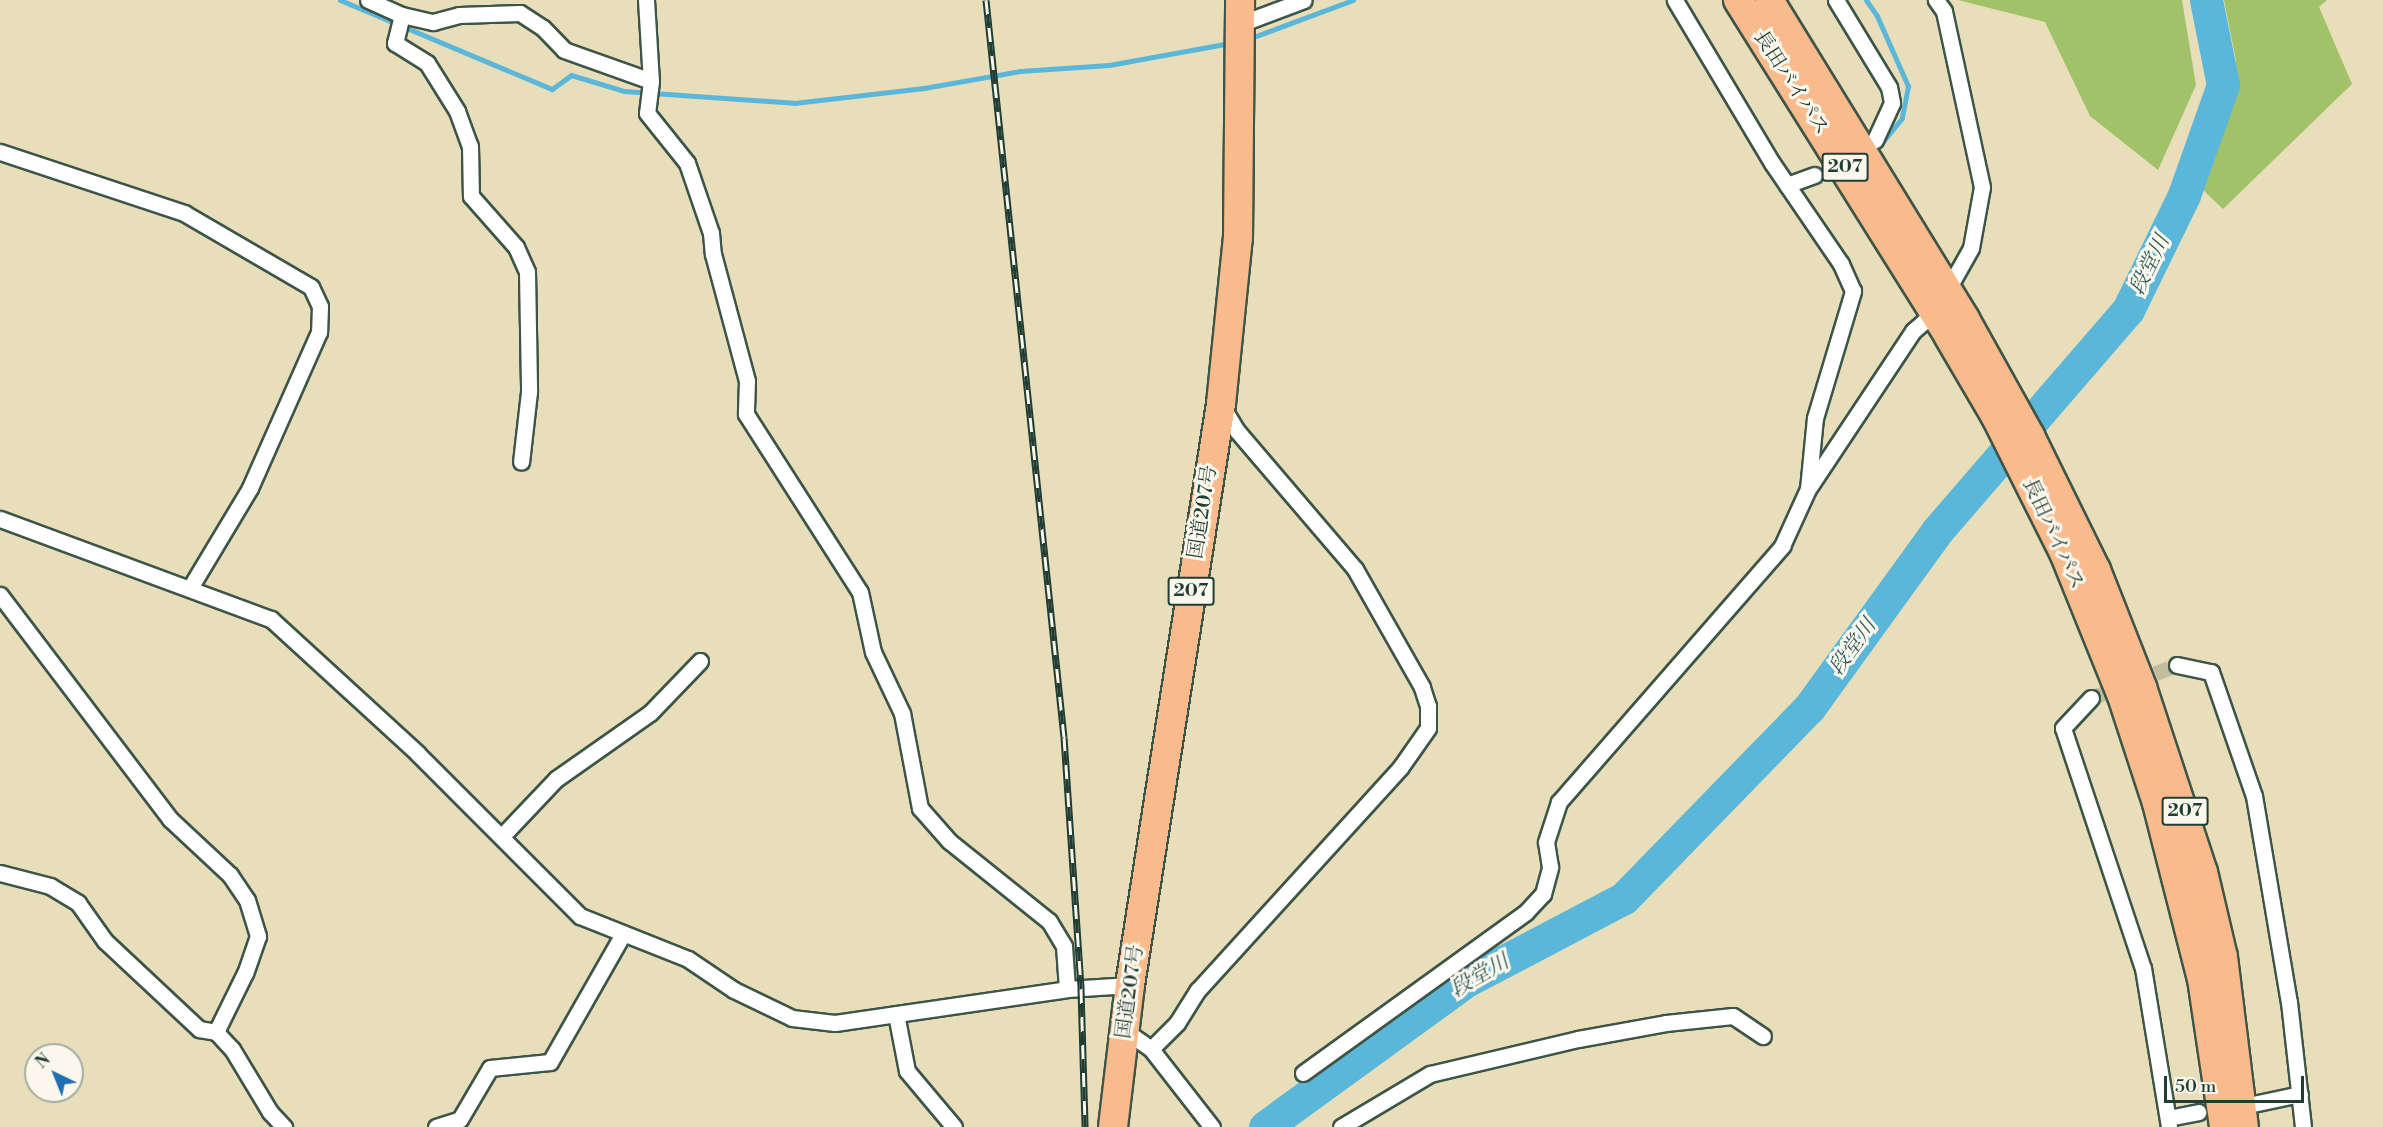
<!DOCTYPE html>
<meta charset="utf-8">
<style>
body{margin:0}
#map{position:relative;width:2383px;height:1127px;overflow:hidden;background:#e8deba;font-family:"Libre Bodoni","Noto Serif JP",serif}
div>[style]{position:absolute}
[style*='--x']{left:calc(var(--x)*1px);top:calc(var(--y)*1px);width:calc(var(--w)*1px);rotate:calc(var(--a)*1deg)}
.green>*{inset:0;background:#a2c26a}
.stream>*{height:5px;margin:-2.5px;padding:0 2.5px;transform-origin:2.5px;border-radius:2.5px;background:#5bb7d9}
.river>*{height:33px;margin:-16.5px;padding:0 16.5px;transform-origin:16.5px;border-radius:16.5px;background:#5bb7d9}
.street-tunnel>*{height:15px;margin-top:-7.5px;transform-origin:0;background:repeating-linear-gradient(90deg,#c0be9f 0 15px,transparent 0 23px)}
.roads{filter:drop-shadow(2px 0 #3d5548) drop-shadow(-2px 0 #3d5548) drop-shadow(0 2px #3d5548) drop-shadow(0 -2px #3d5548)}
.street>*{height:15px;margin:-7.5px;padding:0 7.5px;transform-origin:7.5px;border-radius:7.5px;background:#fff}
.highway>*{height:28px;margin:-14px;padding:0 14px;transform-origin:14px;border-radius:14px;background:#fabb8c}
.rail>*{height:7px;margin-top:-3.5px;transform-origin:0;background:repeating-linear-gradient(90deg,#fbf7ec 0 14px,#1f3d34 0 28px);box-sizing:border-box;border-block:2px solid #1f3d34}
span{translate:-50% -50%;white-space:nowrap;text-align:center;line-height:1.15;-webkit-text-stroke:6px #fbf7ec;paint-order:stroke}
.shield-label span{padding:2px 4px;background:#fbf7ec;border:2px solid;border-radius:4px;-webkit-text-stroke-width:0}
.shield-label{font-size:18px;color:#1f3d34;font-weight:700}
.street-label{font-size:20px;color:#1f3d34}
.water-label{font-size:21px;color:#2e5c5d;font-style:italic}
.north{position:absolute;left:24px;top:1043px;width:60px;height:60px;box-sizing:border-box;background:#fbf7ec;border:2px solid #a3ada2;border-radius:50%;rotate:317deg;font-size:16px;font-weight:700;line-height:24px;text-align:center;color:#1f3d34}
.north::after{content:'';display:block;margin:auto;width:21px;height:27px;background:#1f6fb2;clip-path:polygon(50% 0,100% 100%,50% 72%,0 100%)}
.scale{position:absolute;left:2164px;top:1076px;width:140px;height:27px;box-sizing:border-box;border:3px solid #1f3d34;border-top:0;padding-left:8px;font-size:18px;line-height:21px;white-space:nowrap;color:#1f3d34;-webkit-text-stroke:4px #fbf7ec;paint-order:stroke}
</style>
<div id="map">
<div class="green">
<div style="clip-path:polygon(1958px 0,2182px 0,2196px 85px,2158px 170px,2090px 116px,2045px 22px)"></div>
<div style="clip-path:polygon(2224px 0,2327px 0,2319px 7px,2352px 84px,2223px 209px,2201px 188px,2236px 61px)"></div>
</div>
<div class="stream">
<div style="--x:340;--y:0;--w:230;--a:22.8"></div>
<div style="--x:552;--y:89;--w:24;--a:-36"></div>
<div style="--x:571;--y:75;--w:55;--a:16.8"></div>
<div style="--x:624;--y:91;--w:170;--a:4"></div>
<div style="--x:794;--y:103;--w:131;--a:-6.6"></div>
<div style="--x:924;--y:88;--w:97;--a:-10"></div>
<div style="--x:1020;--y:71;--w:89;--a:-3.9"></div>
<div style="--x:1109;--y:65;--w:123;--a:-10.3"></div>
<div style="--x:1866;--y:0;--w:19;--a:55"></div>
<div style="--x:1877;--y:16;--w:77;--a:66.1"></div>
<div style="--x:1908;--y:86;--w:33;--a:101"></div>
<div style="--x:1902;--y:118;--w:35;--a:129"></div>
<div style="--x:1248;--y:39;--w:112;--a:-20.4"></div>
</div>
<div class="river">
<div style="--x:1265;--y:1127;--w:248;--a:-36"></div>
<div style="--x:1466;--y:981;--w:178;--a:-27.7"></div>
<div style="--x:1624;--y:898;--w:265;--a:-45.8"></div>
<div style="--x:1809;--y:708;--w:218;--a:-54.1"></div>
<div style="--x:1937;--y:531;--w:292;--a:-49.2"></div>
<div style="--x:2128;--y:310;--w:128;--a:-64"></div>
<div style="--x:2184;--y:195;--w:117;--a:-70.5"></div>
<div style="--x:2223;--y:85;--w:87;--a:-101.3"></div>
</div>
<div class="street-tunnel">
<div style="--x:2091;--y:698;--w:92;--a:-21"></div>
</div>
<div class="roads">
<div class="street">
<div style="--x:368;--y:0;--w:37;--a:24"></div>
<div style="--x:402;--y:15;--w:32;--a:13"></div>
<div style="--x:433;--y:22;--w:27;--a:-15"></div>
<div style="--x:459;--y:15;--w:61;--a:-1.9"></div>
<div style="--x:520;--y:13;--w:27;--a:33"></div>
<div style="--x:543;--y:28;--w:30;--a:46"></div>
<div style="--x:564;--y:50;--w:92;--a:19.6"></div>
<div style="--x:646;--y:0;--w:81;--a:86.5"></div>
<div style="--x:651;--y:81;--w:32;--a:97"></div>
<div style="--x:647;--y:113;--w:64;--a:51.3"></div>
<div style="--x:687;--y:163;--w:74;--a:71.1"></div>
<div style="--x:711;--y:233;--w:21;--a:85"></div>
<div style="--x:713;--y:254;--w:131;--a:75"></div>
<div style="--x:747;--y:381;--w:33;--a:92"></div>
<div style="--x:746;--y:414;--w:211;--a:57.4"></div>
<div style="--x:860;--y:592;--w:61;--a:77.8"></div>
<div style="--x:873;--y:652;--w:68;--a:64.6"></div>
<div style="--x:902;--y:713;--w:97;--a:79.3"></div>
<div style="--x:920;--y:808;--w:44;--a:48.7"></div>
<div style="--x:949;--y:841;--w:128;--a:38.7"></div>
<div style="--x:1049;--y:921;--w:29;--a:59"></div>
<div style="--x:1064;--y:946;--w:43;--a:86"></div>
<div style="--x:1836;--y:0;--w:102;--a:58.7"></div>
<div style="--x:1889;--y:87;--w:16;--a:79"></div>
<div style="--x:1892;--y:103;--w:41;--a:114.7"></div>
<div style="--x:402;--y:15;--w:29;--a:104"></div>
<div style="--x:395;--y:43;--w:38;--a:32"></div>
<div style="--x:427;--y:63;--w:57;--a:58"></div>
<div style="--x:457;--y:111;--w:37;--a:70"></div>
<div style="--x:470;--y:146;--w:50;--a:88.9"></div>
<div style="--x:471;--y:196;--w:68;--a:48.6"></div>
<div style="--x:516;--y:247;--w:27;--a:66"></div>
<div style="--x:527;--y:272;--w:120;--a:89"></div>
<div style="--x:529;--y:392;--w:70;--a:96.5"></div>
<div style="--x:1240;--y:24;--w:68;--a:-20.6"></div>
<div style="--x:0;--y:152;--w:194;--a:18.3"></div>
<div style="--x:184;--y:213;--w:147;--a:30.2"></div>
<div style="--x:311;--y:287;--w:21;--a:65"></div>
<div style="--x:320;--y:306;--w:26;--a:92"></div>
<div style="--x:319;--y:332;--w:171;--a:113.9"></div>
<div style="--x:250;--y:488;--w:117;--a:121"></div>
<div style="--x:1787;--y:185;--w:29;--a:-20"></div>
<div style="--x:1810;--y:486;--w:186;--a:-56.4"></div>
<div style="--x:1913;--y:331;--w:29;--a:-41"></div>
<div style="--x:1935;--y:312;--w:73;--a:-60.6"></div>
<div style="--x:1971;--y:248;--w:62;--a:-79.8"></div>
<div style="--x:1982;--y:187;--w:180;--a:-102.2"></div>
<div style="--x:1944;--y:11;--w:14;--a:-126"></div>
<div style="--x:0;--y:519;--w:289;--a:20.3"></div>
<div style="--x:271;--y:619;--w:198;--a:42.5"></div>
<div style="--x:417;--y:753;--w:231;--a:45"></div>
<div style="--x:580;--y:916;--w:116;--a:21.7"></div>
<div style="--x:688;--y:959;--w:55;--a:34"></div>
<div style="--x:734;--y:990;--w:64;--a:25.8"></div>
<div style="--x:792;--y:1018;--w:43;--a:6.6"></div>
<div style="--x:835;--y:1023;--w:234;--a:-8.3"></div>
<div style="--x:1067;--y:989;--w:63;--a:-3.6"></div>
<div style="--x:0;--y:595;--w:281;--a:52.8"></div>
<div style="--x:170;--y:819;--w:82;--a:43"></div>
<div style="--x:230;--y:875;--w:30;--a:56"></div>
<div style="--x:247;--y:900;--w:38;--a:73"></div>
<div style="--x:258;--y:936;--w:39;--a:109"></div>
<div style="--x:245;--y:973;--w:66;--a:116.2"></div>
<div style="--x:2177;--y:665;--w:35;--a:12"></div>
<div style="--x:2211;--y:672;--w:131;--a:70.9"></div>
<div style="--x:2254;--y:796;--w:209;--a:80.4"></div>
<div style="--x:2289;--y:1002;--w:126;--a:83.6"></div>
<div style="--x:2091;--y:698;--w:41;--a:133"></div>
<div style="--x:2063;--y:728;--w:253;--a:71.6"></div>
<div style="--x:2143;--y:968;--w:161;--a:80.7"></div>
<div style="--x:502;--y:836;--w:79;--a:-46.5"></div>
<div style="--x:556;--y:779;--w:115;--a:-35.1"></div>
<div style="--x:650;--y:713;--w:72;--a:-46.1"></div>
<div style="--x:0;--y:873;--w:52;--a:14.6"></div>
<div style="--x:50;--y:886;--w:33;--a:31"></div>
<div style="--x:78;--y:903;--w:47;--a:54.6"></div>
<div style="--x:105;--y:941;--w:129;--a:43.1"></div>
<div style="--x:199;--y:1029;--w:17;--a:10"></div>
<div style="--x:216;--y:1032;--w:23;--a:47"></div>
<div style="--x:232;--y:1049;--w:74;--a:58.9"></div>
<div style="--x:270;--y:1112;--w:21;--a:47"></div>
<div style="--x:896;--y:1014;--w:58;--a:79.1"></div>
<div style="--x:907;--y:1071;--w:73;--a:50"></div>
<div style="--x:1124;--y:1030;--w:33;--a:35"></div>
<div style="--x:1151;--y:1049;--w:99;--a:52"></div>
<div style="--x:1151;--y:1049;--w:37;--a:-45"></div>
<div style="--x:1177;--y:1023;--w:39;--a:-58"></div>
<div style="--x:1198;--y:990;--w:300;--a:-47.7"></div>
<div style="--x:1400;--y:768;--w:49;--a:-55"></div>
<div style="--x:1428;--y:728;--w:22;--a:-90"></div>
<div style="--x:1428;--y:706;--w:20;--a:-108"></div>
<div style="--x:1422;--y:687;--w:136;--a:-119.6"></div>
<div style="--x:1355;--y:569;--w:182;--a:-130.5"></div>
<div style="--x:1237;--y:431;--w:29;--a:-121"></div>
<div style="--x:1303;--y:1073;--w:275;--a:-35.8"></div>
<div style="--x:1526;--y:912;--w:25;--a:-47"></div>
<div style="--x:1543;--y:894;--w:28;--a:-75"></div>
<div style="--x:1550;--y:867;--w:25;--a:-99"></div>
<div style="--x:1546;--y:842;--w:42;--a:-72"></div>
<div style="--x:1559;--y:802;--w:340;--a:-48.9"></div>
<div style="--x:1782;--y:546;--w:63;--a:-65.5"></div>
<div style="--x:1808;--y:489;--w:71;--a:-84.4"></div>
<div style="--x:1815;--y:418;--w:133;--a:-73.3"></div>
<div style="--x:1853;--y:291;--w:30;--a:-114"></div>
<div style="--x:1841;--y:264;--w:122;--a:-124.3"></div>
<div style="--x:1772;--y:163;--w:190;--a:-120.8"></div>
<div style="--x:2253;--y:1104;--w:48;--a:-12"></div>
<div style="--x:2168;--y:1118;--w:31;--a:-11"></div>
<div style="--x:436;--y:1127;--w:25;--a:-18"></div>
<div style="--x:460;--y:1119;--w:59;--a:-59.5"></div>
<div style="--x:490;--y:1068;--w:60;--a:-5.7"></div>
<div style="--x:550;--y:1062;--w:145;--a:-60.3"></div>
<div style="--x:1341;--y:1127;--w:104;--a:-30.8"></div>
<div style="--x:1430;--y:1074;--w:152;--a:-13.3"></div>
<div style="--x:1578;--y:1039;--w:89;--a:-10.3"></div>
<div style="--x:1666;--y:1023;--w:67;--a:-6"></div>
<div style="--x:1733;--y:1016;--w:36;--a:34"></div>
</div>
<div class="highway">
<div style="--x:1738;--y:0;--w:398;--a:57.9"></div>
<div style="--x:1949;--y:337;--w:93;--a:59.6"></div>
<div style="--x:1996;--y:417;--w:154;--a:63.4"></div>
<div style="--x:2065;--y:555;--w:152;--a:68"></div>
<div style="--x:2122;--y:696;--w:113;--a:71.9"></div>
<div style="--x:2157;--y:803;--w:182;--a:75.7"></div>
<div style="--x:2202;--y:979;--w:150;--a:81.5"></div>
<div style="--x:1769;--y:0;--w:374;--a:58.4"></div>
<div style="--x:1965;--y:319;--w:134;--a:60.9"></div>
<div style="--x:2030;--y:436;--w:149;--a:63.8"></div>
<div style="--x:2096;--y:570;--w:126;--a:68.5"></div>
<div style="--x:2142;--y:687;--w:195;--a:71.8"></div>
<div style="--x:2203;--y:872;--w:87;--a:76.8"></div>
<div style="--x:2223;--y:957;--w:171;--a:83"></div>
<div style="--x:1113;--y:1127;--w:143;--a:-83.2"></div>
<div style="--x:1130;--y:985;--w:588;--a:-81.1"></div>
<div style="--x:1221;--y:404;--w:167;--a:-84.2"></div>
<div style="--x:1238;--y:238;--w:238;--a:-89.5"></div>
</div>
</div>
<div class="rail">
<div style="--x:986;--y:0;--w:741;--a:83.96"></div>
<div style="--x:1064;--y:737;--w:253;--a:86.1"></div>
<div style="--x:1081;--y:989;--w:138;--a:88.3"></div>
</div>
<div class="shield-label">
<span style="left:1845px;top:167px">207</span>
<span style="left:1191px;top:591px">207</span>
<span style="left:2185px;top:811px">207</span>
</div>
<div class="street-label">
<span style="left:1791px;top:83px;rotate:57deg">長田バイパス</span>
<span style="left:1203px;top:512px;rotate:-81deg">国道207号</span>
<span style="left:2053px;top:534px;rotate:65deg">長田バイパス</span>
<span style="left:1130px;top:992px;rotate:-82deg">国道207号</span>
</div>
<div class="water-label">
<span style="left:2150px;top:265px;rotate:-64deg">段堂川</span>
<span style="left:1853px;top:647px;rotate:-54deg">段堂川</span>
<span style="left:1480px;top:976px;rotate:-30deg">段堂川</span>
</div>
<div class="north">N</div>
<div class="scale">50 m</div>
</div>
